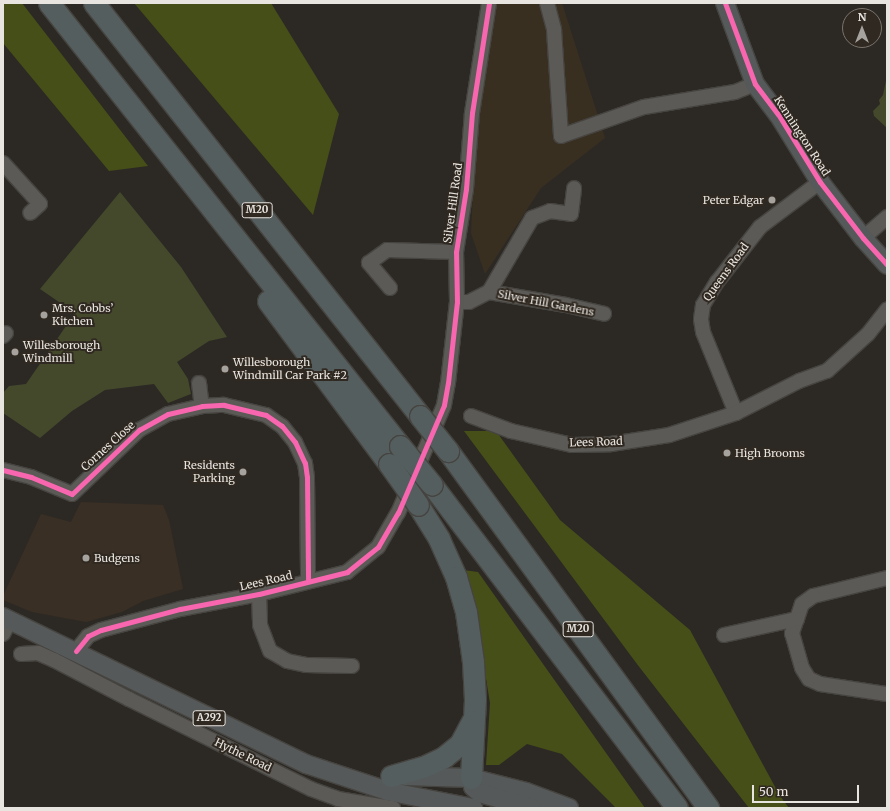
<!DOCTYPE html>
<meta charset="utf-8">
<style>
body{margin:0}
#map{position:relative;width:890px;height:811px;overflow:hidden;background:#2c2924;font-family:Merriweather,serif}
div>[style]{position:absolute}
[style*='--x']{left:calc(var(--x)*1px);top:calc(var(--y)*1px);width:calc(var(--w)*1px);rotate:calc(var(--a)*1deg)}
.built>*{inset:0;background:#3a2f24}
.industrial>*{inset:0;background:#382f21}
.green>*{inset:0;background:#44492c}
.forest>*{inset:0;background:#474f18}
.roads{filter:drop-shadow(1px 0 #464440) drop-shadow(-1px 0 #464440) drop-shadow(0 1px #464440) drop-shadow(0 -1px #464440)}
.minor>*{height:14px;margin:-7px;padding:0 7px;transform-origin:7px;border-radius:7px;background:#5c5a56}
.major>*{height:18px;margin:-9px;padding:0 9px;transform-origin:9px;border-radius:9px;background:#565959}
.highway>*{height:21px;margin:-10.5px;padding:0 10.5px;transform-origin:10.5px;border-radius:10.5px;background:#555e5e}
.bridges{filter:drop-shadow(1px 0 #464440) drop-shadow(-1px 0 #464440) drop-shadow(0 1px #464440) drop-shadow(0 -1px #464440)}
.highway-bridge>*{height:21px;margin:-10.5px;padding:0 10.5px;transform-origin:10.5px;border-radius:10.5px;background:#555e5e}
.cycleway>*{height:5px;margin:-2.5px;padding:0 2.5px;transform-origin:2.5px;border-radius:2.5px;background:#f766af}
.dots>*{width:11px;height:11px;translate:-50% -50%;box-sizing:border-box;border:2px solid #302921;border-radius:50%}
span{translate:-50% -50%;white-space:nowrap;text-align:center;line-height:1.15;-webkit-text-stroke:4px #302921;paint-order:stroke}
.shield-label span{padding:1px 3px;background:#302921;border:1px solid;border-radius:3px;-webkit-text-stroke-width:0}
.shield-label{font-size:10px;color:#e8e4df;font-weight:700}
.street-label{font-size:11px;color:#e8e4df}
.poi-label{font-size:11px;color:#e8e4df}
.right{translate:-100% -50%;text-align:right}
.left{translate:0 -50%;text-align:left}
.frame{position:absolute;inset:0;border:4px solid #e8e4df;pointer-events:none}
.north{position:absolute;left:842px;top:8px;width:40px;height:40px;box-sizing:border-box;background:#302921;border:1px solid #7a746d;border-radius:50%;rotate:0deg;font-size:11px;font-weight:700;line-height:16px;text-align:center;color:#e8e4df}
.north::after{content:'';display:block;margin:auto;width:14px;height:18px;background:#a6a39e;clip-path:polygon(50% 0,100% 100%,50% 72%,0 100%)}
.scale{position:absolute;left:752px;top:785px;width:107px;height:18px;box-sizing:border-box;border:2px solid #e8e4df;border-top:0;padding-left:5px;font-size:12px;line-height:14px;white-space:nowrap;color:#e8e4df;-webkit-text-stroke:3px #302921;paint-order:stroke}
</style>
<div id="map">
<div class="built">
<div style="clip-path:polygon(81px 502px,163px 505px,169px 520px,183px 589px,143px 601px,122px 612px,86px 622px,32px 612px,3px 600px,3px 596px,41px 514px,71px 522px)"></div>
</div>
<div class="industrial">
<div style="clip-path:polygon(495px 3px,562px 3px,605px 138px,541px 188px,485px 274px,471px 233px,476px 131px)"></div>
</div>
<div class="green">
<div style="clip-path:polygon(887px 76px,887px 128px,874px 116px,873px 111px,880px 104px,879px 100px,883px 95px)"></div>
<div style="clip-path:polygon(120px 192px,181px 267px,227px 337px,209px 341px,177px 362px,188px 379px,191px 394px,168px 403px,154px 384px,105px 390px,72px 411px,40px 438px,3px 413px,3px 393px,9px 386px,26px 384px,75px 313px,40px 289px)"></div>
</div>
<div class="forest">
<div style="clip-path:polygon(3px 3px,22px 3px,148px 166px,109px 171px,3px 43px)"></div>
<div style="clip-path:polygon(134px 3px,271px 3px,339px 114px,313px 215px)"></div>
<div style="clip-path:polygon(464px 431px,496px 431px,560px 520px,690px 630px,780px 796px,789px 808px,749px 808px,637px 664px)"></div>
<div style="clip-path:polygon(463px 570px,478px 572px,645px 808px,616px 808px,562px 754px,527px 744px,499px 765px,486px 765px,490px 703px,478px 629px)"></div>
</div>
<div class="roads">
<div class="minor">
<div style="--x:547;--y:3;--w:28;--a:75"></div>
<div style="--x:554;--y:30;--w:106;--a:86.2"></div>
<div style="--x:561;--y:136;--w:88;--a:-19.3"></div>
<div style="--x:644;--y:107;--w:92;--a:-9.4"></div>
<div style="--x:735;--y:92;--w:22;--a:-22"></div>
<div style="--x:3;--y:163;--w:55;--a:47.9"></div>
<div style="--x:40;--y:204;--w:13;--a:138"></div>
<div style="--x:863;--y:238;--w:32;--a:-41"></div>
<div style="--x:390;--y:288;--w:33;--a:-130"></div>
<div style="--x:369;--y:263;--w:22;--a:-36"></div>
<div style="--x:387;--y:250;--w:69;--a:1.7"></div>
<div style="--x:489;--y:292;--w:78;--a:9.6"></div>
<div style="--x:566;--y:305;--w:39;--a:13"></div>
<div style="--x:457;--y:302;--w:12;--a:0"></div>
<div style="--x:469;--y:302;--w:22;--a:-27"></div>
<div style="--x:489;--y:292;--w:86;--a:-59.8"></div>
<div style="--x:532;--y:218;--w:19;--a:-21"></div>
<div style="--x:550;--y:211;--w:21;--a:8"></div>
<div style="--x:571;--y:214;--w:26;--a:-83"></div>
<div style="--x:3;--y:336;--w:4;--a:-45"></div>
<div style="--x:199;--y:383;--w:23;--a:83"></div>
<div style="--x:736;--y:413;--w:87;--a:-112.2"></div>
<div style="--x:703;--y:332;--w:13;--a:-99"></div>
<div style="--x:701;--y:319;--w:14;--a:-82"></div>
<div style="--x:703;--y:305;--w:27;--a:-59"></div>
<div style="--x:717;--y:282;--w:70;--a:-52"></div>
<div style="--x:760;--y:227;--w:75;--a:-36.9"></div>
<div style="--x:471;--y:416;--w:43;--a:20.6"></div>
<div style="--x:511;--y:431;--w:63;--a:12.9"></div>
<div style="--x:572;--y:445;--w:39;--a:-1"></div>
<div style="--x:611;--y:444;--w:59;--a:-8.8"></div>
<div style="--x:669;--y:435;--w:71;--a:-18.2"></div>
<div style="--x:736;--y:413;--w:71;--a:-26.9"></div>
<div style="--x:799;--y:381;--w:30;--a:-20"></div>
<div style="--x:827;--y:371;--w:55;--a:-42.1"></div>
<div style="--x:868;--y:334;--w:31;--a:-52"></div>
<div style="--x:3;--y:470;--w:29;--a:14"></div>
<div style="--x:31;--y:477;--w:44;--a:22.5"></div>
<div style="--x:72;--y:494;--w:93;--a:-43.7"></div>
<div style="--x:139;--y:430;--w:33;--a:-29"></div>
<div style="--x:168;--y:414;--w:35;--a:-13"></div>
<div style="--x:202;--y:406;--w:22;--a:-3"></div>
<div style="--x:224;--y:405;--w:43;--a:13.4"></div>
<div style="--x:266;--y:415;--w:19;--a:35"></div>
<div style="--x:282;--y:426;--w:21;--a:51"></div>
<div style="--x:295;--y:442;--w:23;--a:65"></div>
<div style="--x:305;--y:463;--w:14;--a:82"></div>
<div style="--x:307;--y:477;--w:104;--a:89.4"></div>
<div style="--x:887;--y:578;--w:76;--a:166.3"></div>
<div style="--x:813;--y:596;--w:14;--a:144"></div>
<div style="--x:802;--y:604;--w:31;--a:109"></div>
<div style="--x:792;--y:633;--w:36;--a:74"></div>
<div style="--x:802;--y:668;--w:13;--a:58"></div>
<div style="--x:809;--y:679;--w:12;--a:24"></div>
<div style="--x:820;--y:684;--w:68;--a:8.5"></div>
<div style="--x:259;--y:594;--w:31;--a:88"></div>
<div style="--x:260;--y:625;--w:28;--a:69"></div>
<div style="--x:270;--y:651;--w:20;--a:30"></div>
<div style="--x:287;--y:661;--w:19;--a:12"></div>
<div style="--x:306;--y:665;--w:46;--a:1.2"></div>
<div style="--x:3;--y:634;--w:16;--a:-63"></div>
<div style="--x:724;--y:635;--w:75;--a:-12.4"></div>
<div style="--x:76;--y:651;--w:19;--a:-51"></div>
<div style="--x:88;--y:636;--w:14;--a:-25"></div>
<div style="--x:101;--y:630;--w:82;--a:-14.9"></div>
<div style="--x:180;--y:609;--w:80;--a:-10.8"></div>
<div style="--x:259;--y:594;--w:91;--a:-14"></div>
<div style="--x:347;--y:572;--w:40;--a:-39"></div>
<div style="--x:378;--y:547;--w:39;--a:-60"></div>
<div style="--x:398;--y:513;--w:117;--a:-66.9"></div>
<div style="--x:444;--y:405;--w:22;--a:-80"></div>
<div style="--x:448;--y:383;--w:81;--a:-83.7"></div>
<div style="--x:457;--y:302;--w:50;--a:-91.1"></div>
<div style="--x:456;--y:252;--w:64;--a:-81"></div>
<div style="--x:466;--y:189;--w:76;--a:-85.5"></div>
<div style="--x:472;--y:113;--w:111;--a:-81.2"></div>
<div style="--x:21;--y:654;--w:17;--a:-3"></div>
<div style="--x:38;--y:653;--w:17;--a:24"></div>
<div style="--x:54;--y:660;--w:85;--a:27.5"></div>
<div style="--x:129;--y:699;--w:203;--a:26.3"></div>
<div style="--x:311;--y:789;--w:29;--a:20"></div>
<div style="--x:338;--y:799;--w:56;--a:9.3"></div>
</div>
<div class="major">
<div style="--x:725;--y:3;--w:86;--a:69.7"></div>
<div style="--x:755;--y:84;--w:38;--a:53"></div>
<div style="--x:778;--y:114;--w:80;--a:58.3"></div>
<div style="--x:820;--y:182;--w:71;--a:52.5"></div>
<div style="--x:863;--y:238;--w:36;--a:48"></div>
<div style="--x:3;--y:617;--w:337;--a:25.9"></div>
<div style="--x:306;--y:764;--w:85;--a:18.4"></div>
<div style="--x:387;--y:791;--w:88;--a:11.2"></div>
<div style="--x:404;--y:776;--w:67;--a:1.7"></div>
<div style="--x:471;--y:778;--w:57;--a:14.3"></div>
<div style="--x:526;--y:792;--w:46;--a:20.4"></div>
<div style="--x:471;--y:778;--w:9;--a:77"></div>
<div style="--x:473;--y:787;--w:9;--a:41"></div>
<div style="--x:480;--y:793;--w:54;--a:16.1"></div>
</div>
<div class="highway">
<div style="--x:49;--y:3;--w:565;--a:51.61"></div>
<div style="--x:94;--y:3;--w:526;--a:51.71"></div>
<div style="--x:268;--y:301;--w:203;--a:53.4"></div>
<div style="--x:448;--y:451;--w:442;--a:53.9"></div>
<div style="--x:432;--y:485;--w:405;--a:52.8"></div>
<div style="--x:418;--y:505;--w:40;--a:58"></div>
<div style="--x:439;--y:539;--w:42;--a:65.9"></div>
<div style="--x:456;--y:577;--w:36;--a:74"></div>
<div style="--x:466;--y:612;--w:50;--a:82"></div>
<div style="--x:473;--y:662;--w:37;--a:87"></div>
<div style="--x:475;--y:699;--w:79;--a:92.9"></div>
<div style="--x:391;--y:776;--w:33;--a:-16"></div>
<div style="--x:423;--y:767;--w:23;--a:-25"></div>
<div style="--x:444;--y:757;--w:21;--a:-39"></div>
<div style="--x:460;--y:744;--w:26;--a:-62"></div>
</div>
</div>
<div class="bridges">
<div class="highway-bridge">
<div style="--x:420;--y:416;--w:45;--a:51.3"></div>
<div style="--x:400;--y:446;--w:50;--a:50.6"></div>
<div style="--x:389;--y:464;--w:50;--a:54.7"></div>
</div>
</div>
<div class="cycleway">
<div style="--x:725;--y:3;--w:86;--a:69.7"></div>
<div style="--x:755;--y:84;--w:38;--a:53"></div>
<div style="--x:778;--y:114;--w:80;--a:58.3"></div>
<div style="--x:820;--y:182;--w:71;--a:52.5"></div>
<div style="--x:863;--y:238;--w:36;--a:48"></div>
<div style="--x:3;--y:470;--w:29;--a:14"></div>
<div style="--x:31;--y:477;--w:44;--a:22.5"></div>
<div style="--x:72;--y:494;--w:93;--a:-43.7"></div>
<div style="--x:139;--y:430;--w:33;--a:-29"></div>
<div style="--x:168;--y:414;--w:35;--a:-13"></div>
<div style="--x:202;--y:406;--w:22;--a:-3"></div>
<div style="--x:224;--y:405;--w:43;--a:13.4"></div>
<div style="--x:266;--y:415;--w:19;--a:35"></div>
<div style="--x:282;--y:426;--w:21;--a:51"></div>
<div style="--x:295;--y:442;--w:23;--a:65"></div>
<div style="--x:305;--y:463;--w:14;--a:82"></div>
<div style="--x:307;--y:477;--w:104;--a:89.4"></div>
<div style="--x:76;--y:651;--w:19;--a:-51"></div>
<div style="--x:88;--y:636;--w:14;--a:-25"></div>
<div style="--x:101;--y:630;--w:82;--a:-14.9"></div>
<div style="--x:180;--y:609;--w:80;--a:-10.8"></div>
<div style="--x:259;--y:594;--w:91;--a:-14"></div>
<div style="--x:347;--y:572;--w:40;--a:-39"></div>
<div style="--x:378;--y:547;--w:39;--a:-60"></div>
<div style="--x:398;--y:513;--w:117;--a:-66.9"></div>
<div style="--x:444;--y:405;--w:22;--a:-80"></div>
<div style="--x:448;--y:383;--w:81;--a:-83.7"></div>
<div style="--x:457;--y:302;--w:50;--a:-91.1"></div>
<div style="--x:456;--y:252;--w:64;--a:-81"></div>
<div style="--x:466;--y:189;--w:76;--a:-85.5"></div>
<div style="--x:472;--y:113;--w:111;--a:-81.2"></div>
</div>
<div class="dots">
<div style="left:772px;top:200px;background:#a6a39e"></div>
<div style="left:44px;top:315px;background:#a6a39e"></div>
<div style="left:15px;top:352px;background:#a6a39e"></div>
<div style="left:225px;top:369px;background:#a6a39e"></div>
<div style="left:727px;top:453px;background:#a6a39e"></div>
<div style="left:243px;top:472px;background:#a6a39e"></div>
<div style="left:86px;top:558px;background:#a6a39e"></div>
</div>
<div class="shield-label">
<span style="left:257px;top:210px">M20</span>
<span style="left:578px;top:629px">M20</span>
<span style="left:209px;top:718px">A292</span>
</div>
<div class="street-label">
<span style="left:802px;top:136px;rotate:57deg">Kennington Road</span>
<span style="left:453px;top:203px;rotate:-82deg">Silver Hill Road</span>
<span style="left:726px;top:272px;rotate:-54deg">Queens Road</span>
<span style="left:546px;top:303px;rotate:11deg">Silver Hill Gardens</span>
<span style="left:596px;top:442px;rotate:-2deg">Lees Road</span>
<span style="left:108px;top:446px;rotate:-42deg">Cornes Close</span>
<span style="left:266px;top:581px;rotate:-13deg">Lees Road</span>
<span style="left:243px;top:755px;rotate:26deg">Hythe Road</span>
</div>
<div class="poi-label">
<span class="right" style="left:764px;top:200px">Peter Edgar</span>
<span class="left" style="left:52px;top:315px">Mrs. Cobbs’<br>Kitchen</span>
<span class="left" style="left:23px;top:352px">Willesborough<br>Windmill</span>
<span class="left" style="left:233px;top:369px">Willesborough<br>Windmill Car Park #2</span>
<span class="left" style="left:735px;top:453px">High Brooms</span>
<span class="right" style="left:235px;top:472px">Residents<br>Parking</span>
<span class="left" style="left:94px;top:558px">Budgens</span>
</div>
<div class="frame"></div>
<div class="north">N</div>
<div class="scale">50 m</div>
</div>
